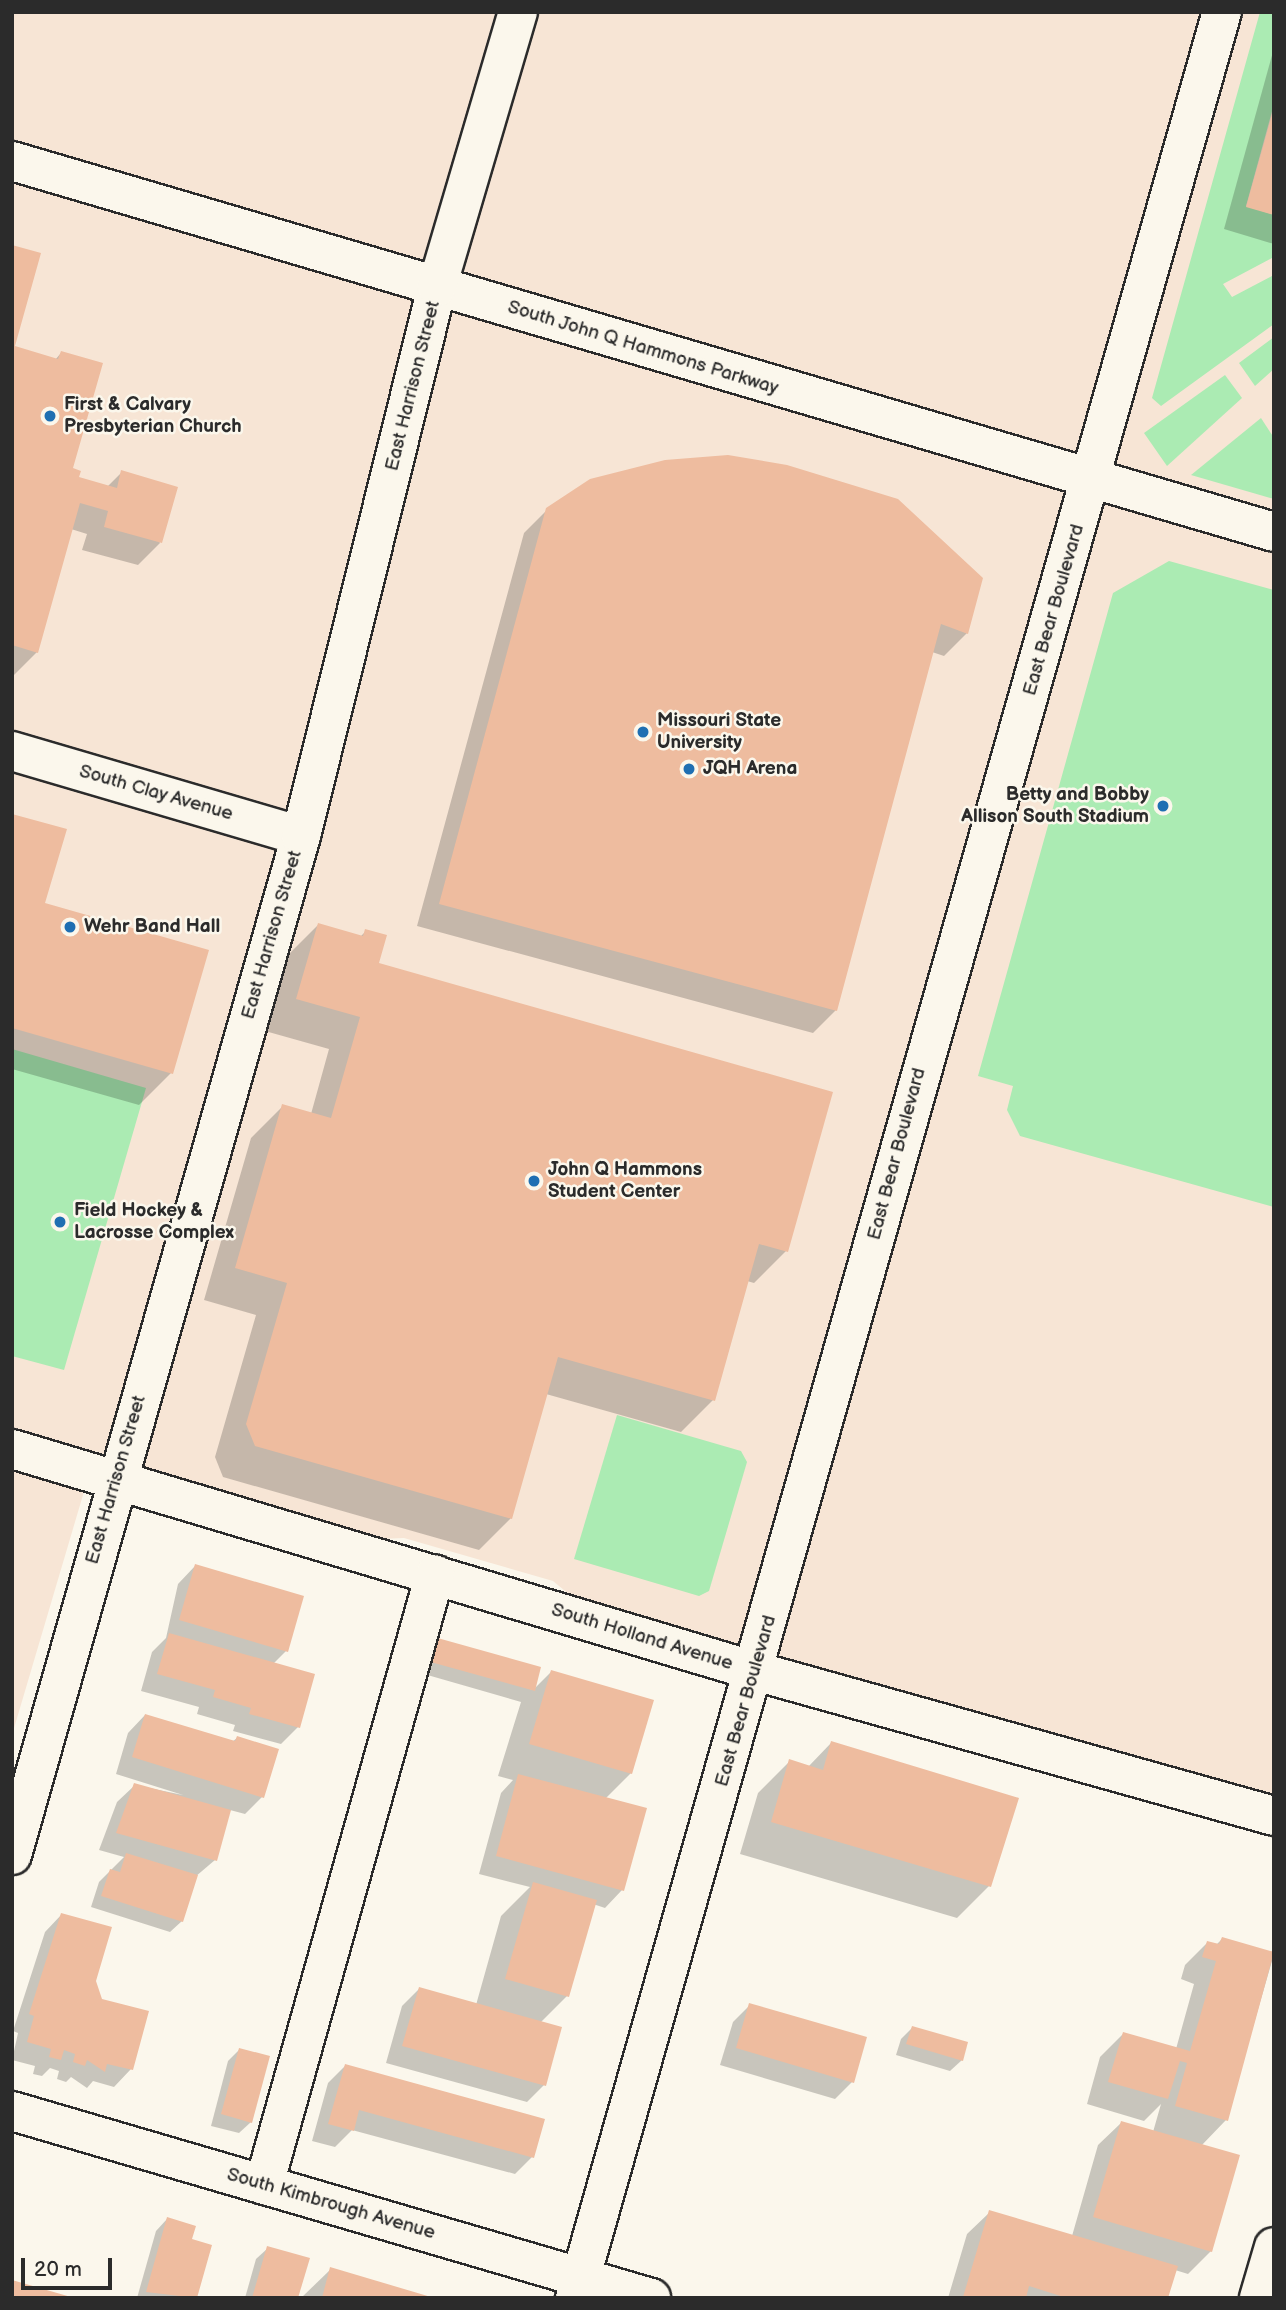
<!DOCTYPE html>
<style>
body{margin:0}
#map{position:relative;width:1286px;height:2310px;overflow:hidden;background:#fbf7ec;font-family:"Balsamiq Sans",sans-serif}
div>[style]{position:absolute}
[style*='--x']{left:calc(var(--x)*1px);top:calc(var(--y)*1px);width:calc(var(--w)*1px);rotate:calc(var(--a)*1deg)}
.built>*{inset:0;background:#f7e5d5}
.green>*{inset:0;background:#abebb3}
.shadow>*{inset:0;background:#0003}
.building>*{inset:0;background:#eebc9f}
.roads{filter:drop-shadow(2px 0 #2b2b2b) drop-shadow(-2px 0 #2b2b2b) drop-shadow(0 2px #2b2b2b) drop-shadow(0 -2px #2b2b2b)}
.minor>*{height:38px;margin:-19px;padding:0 19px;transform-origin:19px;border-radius:19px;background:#fbf7ec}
.major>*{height:38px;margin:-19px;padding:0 19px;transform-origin:19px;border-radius:19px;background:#fbf7ec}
.dots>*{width:19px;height:19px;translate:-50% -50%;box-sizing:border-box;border:4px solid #fbf7ec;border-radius:50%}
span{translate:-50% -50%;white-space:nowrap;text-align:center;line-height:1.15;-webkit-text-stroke:5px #fbf7ec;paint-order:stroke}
.street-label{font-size:19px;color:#2b2b2b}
.poi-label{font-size:19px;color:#2b2b2b;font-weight:700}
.left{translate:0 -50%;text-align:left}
.right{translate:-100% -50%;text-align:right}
.frame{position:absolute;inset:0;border:14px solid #2b2b2b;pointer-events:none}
.scale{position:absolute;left:21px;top:2258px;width:91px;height:32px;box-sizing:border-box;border:4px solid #2b2b2b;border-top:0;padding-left:9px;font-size:21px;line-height:24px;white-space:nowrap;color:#2b2b2b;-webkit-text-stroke:5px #fbf7ec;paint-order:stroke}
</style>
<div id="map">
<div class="built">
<div style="clip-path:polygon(12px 12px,1274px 12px,1274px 1802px,576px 1600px,553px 1581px,404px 1538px,380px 1539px,156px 1477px,96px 1451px,12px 1735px)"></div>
</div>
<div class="green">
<div style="clip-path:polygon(1260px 12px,1274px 12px,1274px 104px,1246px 206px,1274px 215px,1274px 257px,1223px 284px,1232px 297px,1274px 275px,1274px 324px,1161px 406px,1152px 398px)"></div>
<div style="clip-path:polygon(1274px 337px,1274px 369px,1255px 386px,1239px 363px)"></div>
<div style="clip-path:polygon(1225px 375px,1242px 398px,1167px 466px,1144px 433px)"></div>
<div style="clip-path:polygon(1261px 418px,1274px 438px,1274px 499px,1191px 475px)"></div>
<div style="clip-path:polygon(1169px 561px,1274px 590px,1274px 1207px,1020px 1136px,1007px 1110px,1013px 1086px,978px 1076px,1113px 593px)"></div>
<div style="clip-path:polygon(12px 1049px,146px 1088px,64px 1370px,12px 1356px)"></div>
<div style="clip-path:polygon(617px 1415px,741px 1451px,747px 1462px,709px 1591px,699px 1596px,574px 1559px)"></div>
</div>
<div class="shadow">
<div style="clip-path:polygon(1274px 48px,1274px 244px,1224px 229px)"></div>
<div style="clip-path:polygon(12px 247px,13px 347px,55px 360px,61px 353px,70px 470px,77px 479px,107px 487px,122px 472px,160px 543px,138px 565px,82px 550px,87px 534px,71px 529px,37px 652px,14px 675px)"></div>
<div style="clip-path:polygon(591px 481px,967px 633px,944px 656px,932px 652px,836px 1010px,813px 1033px,417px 926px,524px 533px,547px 510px)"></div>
<div style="clip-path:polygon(12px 816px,43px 904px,171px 1073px,139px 1105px,12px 1069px)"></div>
<div style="clip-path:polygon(318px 925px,360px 937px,366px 931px,377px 964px,786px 1251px,754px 1283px,747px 1281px,713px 1400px,681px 1432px,546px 1394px,511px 1518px,479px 1550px,223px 1477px,215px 1457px,256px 1315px,204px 1300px,251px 1138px,283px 1106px,311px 1114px,329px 1049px,265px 1031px,286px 957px)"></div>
<div style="clip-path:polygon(195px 1566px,286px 1651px,273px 1664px,298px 1727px,281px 1744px,233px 1731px,235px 1725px,197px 1714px,199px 1707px,141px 1691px,152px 1652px,166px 1638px,178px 1584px)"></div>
<div style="clip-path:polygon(423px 1651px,533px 1690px,551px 1672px,631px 1773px,605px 1799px,622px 1890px,605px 1908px,593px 1904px,567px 1996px,540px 2023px,544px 2085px,527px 2102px,386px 2063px,402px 2006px,419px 1989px,476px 2005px,501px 1916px,530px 1887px,479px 1874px,501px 1793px,513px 1780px,498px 1776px,521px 1702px,417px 1672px)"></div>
<div style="clip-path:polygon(145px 1715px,232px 1742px,237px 1738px,262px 1797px,245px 1814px,230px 1810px,215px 1860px,195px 1877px,182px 1921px,170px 1932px,91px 1907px,99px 1882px,124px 1857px,99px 1850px,117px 1802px,135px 1785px,183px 1795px,116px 1774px,128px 1733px)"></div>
<div style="clip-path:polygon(831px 1743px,989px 1886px,957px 1918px,740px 1854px,758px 1793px,790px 1761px,808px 1767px)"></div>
<div style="clip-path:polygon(62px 1914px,131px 2069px,114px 2087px,93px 2081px,87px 2088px,71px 2077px,66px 2082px,57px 2079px,59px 2071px,50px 2068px,42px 2076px,33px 2074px,35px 2066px,12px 2060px,18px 2033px,13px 2031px,45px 1932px)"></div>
<div style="clip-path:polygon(1222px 1939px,1274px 1954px,1226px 2120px,1201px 2146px,1211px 2251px,1188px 2274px,1175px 2270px,1166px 2298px,948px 2298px,967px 2234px,990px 2212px,1072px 2236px,1098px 2145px,1121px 2123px,1153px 2132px,1161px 2104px,1144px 2121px,1087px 2104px,1100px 2057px,1123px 2034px,1176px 2049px,1194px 1984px,1181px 1979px,1185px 1965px,1207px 1943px,1216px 1945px)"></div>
<div style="clip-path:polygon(750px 2005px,852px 2082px,835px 2099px,720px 2065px,733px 2022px)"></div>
<div style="clip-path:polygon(912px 2028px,962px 2060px,950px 2071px,896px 2055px,901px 2039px)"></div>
<div style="clip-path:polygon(239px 2050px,251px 2122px,239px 2133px,211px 2126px,228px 2061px)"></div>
<div style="clip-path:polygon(345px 2066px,532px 2157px,515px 2174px,352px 2130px,335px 2147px,312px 2141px,328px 2083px)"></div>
<div style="clip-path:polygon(167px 2219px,190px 2241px,195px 2298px,137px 2298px,156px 2231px)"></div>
<div style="clip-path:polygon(268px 2248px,297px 2298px,245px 2298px,256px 2259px)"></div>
<div style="clip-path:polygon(331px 2269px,427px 2298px,301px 2298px)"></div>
</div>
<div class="building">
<div style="clip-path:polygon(1274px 107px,1274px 215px,1246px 207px)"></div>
<div style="clip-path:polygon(12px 245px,41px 253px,15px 346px,58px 359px,61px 351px,103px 363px,73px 468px,81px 471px,79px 477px,117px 488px,121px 470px,178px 487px,162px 543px,104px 527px,108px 511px,80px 503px,38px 653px,12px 645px)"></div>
<div style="clip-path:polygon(728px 455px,787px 465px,898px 499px,983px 578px,968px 634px,941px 624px,837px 1011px,439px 904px,546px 508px,590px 479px,665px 460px)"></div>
<div style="clip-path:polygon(12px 814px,67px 829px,45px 903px,209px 950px,173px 1074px,12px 1028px)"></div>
<div style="clip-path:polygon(318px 923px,363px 936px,365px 929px,387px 935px,379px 963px,833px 1092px,788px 1252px,759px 1244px,715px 1401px,558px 1357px,512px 1519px,255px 1446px,246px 1424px,287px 1283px,235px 1268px,282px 1104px,331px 1118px,360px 1017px,296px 999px)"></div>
<div style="clip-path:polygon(195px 1564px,304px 1596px,288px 1652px,179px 1620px)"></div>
<div style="clip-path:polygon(169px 1633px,315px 1674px,300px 1728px,249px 1714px,251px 1708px,213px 1697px,215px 1690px,157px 1674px)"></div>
<div style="clip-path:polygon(434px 1637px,541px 1667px,535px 1691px,427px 1661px)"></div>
<div style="clip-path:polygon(551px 1670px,654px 1700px,632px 1774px,529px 1744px)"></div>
<div style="clip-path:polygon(145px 1714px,235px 1741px,237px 1736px,279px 1749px,264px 1798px,132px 1757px)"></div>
<div style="clip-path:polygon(831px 1741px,1019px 1798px,991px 1887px,771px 1822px,789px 1759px,823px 1770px)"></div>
<div style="clip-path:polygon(518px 1774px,647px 1808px,624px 1891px,496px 1856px)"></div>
<div style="clip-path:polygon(134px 1783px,231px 1810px,217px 1861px,116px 1833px)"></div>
<div style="clip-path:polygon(126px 1853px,198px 1875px,183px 1922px,101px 1896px,110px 1869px,120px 1872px)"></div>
<div style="clip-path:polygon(533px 1882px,597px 1900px,569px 1997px,505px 1979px)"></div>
<div style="clip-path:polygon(61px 1913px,112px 1927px,96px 1981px,102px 1999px,149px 2011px,133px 2070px,107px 2064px,105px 2072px,87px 2060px,85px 2066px,73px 2062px,75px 2054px,64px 2050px,61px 2060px,49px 2057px,51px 2049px,27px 2042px,34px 2016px,29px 2014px)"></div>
<div style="clip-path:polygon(1222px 1937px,1274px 1952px,1228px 2121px,1175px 2106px,1187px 2063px,1180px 2061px,1168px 2099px,1108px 2082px,1123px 2032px,1190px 2051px,1216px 1961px,1202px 1957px,1207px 1941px,1219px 1944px)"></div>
<div style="clip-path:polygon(419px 1987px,562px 2027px,546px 2086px,402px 2046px)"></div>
<div style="clip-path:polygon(749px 2003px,867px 2037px,854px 2083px,736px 2048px)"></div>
<div style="clip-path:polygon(912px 2026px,968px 2042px,963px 2061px,906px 2044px)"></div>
<div style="clip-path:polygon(239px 2048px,270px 2056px,252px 2123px,221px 2114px)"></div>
<div style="clip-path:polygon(345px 2064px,545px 2119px,534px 2158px,359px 2110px,354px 2131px,328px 2124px)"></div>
<div style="clip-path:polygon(1121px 2121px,1240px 2155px,1212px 2252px,1093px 2217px)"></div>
<div style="clip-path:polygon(989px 2210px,1178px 2266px,1168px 2298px,1067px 2298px,1029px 2286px,1026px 2298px,963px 2297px)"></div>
<div style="clip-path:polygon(167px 2217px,196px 2226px,192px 2239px,212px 2245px,197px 2298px,146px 2292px)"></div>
<div style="clip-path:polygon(267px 2246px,310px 2258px,298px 2298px,252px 2298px)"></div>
<div style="clip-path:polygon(330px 2267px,431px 2297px,431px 2298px,322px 2298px)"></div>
<div style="clip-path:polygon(12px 2280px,71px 2297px,71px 2298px,12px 2298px)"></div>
</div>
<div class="roads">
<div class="minor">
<div style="--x:12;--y:161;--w:1315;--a:16.38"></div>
<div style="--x:12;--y:751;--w:301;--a:16.4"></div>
<div style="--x:12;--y:1449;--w:775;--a:16.64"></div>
<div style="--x:755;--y:1671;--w:539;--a:15.61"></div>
<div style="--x:12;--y:1855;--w:1059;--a:-74.17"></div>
<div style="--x:301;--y:836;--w:566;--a:-76.09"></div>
<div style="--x:437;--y:287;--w:287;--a:-73.6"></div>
<div style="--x:264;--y:2185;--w:634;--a:-74.36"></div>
<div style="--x:575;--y:2298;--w:2376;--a:-74.2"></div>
<div style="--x:1259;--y:2298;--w:53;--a:-73.6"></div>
</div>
<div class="major">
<div style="--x:12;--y:2111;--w:666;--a:16.31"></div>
</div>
</div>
<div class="dots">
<div style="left:50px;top:416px;background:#1f6fb2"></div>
<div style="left:643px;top:732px;background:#1f6fb2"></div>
<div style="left:689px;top:769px;background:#1f6fb2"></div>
<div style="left:1163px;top:806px;background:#1f6fb2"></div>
<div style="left:70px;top:927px;background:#1f6fb2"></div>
<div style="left:534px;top:1181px;background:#1f6fb2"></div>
<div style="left:60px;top:1222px;background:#1f6fb2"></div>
</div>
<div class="street-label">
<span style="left:643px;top:348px;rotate:17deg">South John Q Hammons Parkway</span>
<span style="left:413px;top:386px;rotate:-76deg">East Harrison Street</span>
<span style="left:1054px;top:610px;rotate:-74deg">East Bear Boulevard</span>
<span style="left:156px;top:793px;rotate:16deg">South Clay Avenue</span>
<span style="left:272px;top:935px;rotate:-74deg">East Harrison Street</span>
<span style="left:897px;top:1154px;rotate:-75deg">East Bear Boulevard</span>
<span style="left:116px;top:1480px;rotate:-74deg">East Harrison Street</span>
<span style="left:642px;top:1637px;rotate:17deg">South Holland Avenue</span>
<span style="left:746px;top:1701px;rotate:-74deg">East Bear Boulevard</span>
<span style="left:331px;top:2204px;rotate:16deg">South Kimbrough Avenue</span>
</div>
<div class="poi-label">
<span class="left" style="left:64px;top:416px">First &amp; Calvary<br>Presbyterian Church</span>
<span class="left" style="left:657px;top:732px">Missouri State<br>University</span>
<span class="left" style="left:703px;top:769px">JQH Arena</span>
<span class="right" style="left:1149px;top:806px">Betty and Bobby<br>Allison South Stadium</span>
<span class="left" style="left:84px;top:927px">Wehr Band Hall</span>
<span class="left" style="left:548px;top:1181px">John Q Hammons<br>Student Center</span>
<span class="left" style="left:74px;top:1222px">Field Hockey &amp;<br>Lacrosse Complex</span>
</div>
<div class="frame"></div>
<div class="scale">20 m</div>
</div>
